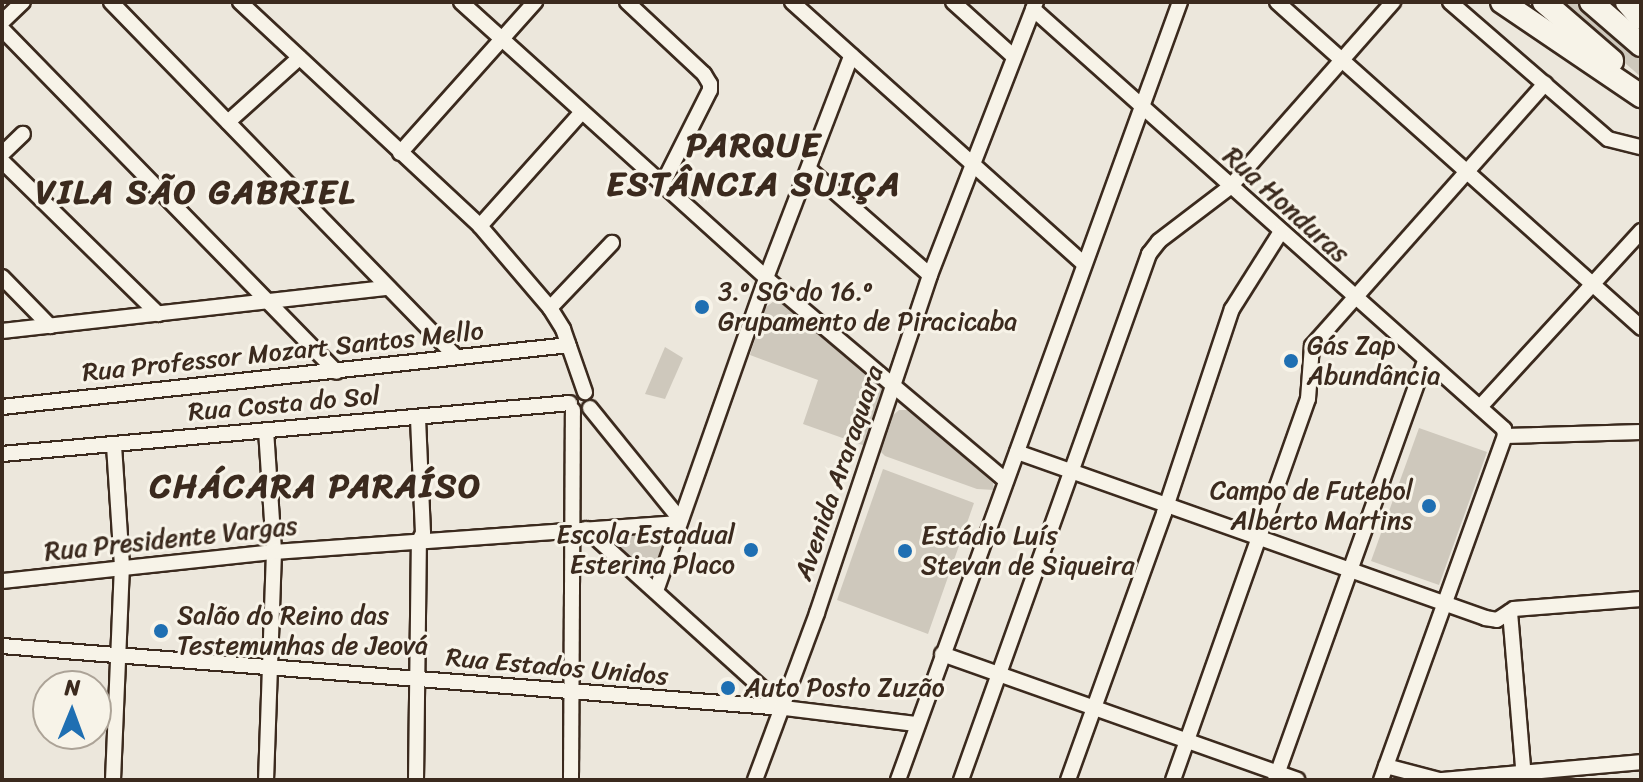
<!DOCTYPE html>
<meta charset="utf-8">
<style>
body{margin:0}
#map{position:relative;width:1643px;height:782px;overflow:hidden;background:#ece7dc;font-family:Sriracha,sans-serif}
div>[style]{position:absolute}
[style*='--x']{left:calc(var(--x)*1px);top:calc(var(--y)*1px);width:calc(var(--w)*1px);rotate:calc(var(--a)*1deg)}
.green>*{inset:0;background:#cec8bc}
.roads{filter:drop-shadow(2px 0 #3b2a1e) drop-shadow(-2px 0 #3b2a1e) drop-shadow(0 2px #3b2a1e) drop-shadow(0 -2px #3b2a1e)}
.minor>*{height:14px;margin:-7px;padding:0 7px;transform-origin:7px;border-radius:7px;background:#f7f3e8}
.highway>*{height:22px;margin:-11px;padding:0 11px;transform-origin:11px;border-radius:11px;background:#f7f3e8}
.dots>*{width:22px;height:22px;translate:-50% -50%;box-sizing:border-box;border:4px solid #f7f3e8;border-radius:50%}
span{translate:-50% -50%;white-space:nowrap;text-align:center;line-height:1.15;-webkit-text-stroke:6px #f7f3e8;paint-order:stroke}
.street-label{font-size:26px;color:#3b2a1e}
.poi-label{font-size:26px;color:#3b2a1e}
.left{translate:0 -50%;text-align:left}
.right{translate:-100% -50%;text-align:right}
.district-label{font-size:34px;color:#3b2a1e;font-weight:700;letter-spacing:2px}
.frame{position:absolute;inset:0;border:4px solid #3b2a1e;pointer-events:none}
.north{position:absolute;left:32px;top:670px;width:80px;height:80px;box-sizing:border-box;background:#f7f3e8;border:2px solid #aca397;border-radius:50%;rotate:1deg;font-size:22px;font-weight:700;line-height:32px;text-align:center;color:#3b2a1e}
.north::after{content:'';display:block;margin:auto;width:28px;height:36px;background:#1f6fb2;clip-path:polygon(50% 0,100% 100%,50% 72%,0 100%)}
</style>
<div id="map">
<div class="green">
<div style="clip-path:polygon(1555px 2px,1584px 2px,1641px 53px,1641px 77px)"></div>
<div style="clip-path:polygon(774px 301px,788px 303px,882px 389px,884px 396px,868px 447px,803px 424px,818px 380px,750px 355px,765px 308px)"></div>
<div style="clip-path:polygon(665px 347px,683px 358px,665px 399px,645px 394px)"></div>
<div style="clip-path:polygon(899px 410px,908px 410px,917px 417px,993px 483px,994px 490px,977px 489px,885px 456px,879px 450px,891px 417px)"></div>
<div style="clip-path:polygon(1419px 428px,1487px 452px,1439px 585px,1371px 561px)"></div>
<div style="clip-path:polygon(883px 469px,974px 503px,928px 634px,837px 600px)"></div>
<div style="clip-path:polygon(669px 530px,656px 573px,649px 575px,603px 533px)"></div>
</div>
<div class="roads">
<div class="minor">
<div style="--x:111;--y:2;--w:495;--a:45.8"></div>
<div style="--x:240;--y:2;--w:328;--a:43"></div>
<div style="--x:480;--y:226;--w:108;--a:49.5"></div>
<div style="--x:550;--y:308;--w:25;--a:58"></div>
<div style="--x:563;--y:329;--w:67;--a:70.8"></div>
<div style="--x:461;--y:2;--w:411;--a:42.1"></div>
<div style="--x:766;--y:278;--w:314;--a:40.2"></div>
<div style="--x:627;--y:2;--w:105;--a:43.1"></div>
<div style="--x:704;--y:74;--w:12;--a:59"></div>
<div style="--x:710;--y:84;--w:6;--a:90"></div>
<div style="--x:710;--y:90;--w:104;--a:116.8"></div>
<div style="--x:792;--y:2;--w:392;--a:41.9"></div>
<div style="--x:953;--y:2;--w:82;--a:42"></div>
<div style="--x:1277;--y:2;--w:489;--a:41.8"></div>
<div style="--x:1450;--y:2;--w:209;--a:40.9"></div>
<div style="--x:1608;--y:139;--w:34;--a:14"></div>
<div style="--x:1033;--y:9;--w:631;--a:41.72"></div>
<div style="--x:1504;--y:429;--w:7;--a:82"></div>
<div style="--x:2;--y:22;--w:29;--a:-44"></div>
<div style="--x:2;--y:29;--w:479;--a:45.7"></div>
<div style="--x:228;--y:122;--w:96;--a:-42"></div>
<div style="--x:400;--y:153;--w:203;--a:-48.2"></div>
<div style="--x:2;--y:154;--w:29;--a:-44"></div>
<div style="--x:2;--y:161;--w:219;--a:44.4"></div>
<div style="--x:810;--y:170;--w:159;--a:41.2"></div>
<div style="--x:480;--y:226;--w:153;--a:-48.2"></div>
<div style="--x:2;--y:277;--w:69;--a:45.6"></div>
<div style="--x:550;--y:308;--w:90;--a:-46.4"></div>
<div style="--x:2;--y:331;--w:388;--a:-6.4"></div>
<div style="--x:2;--y:407;--w:570;--a:-6.24"></div>
<div style="--x:1480;--y:407;--w:239;--a:-47.5"></div>
<div style="--x:590;--y:408;--w:143;--a:51"></div>
<div style="--x:266;--y:430;--w:122;--a:86.2"></div>
<div style="--x:274;--y:552;--w:228;--a:92"></div>
<div style="--x:1505;--y:436;--w:136;--a:-1.7"></div>
<div style="--x:1017;--y:452;--w:497;--a:19.5"></div>
<div style="--x:1485;--y:618;--w:12;--a:9"></div>
<div style="--x:1497;--y:620;--w:20;--a:-33"></div>
<div style="--x:1514;--y:609;--w:127;--a:-4.5"></div>
<div style="--x:2;--y:454;--w:570;--a:-5.13"></div>
<div style="--x:586;--y:529;--w:267;--a:42.1"></div>
<div style="--x:2;--y:581;--w:274;--a:-6.1"></div>
<div style="--x:274;--y:552;--w:406;--a:-4.1"></div>
<div style="--x:656;--y:591;--w:332;--a:-70.6"></div>
<div style="--x:766;--y:278;--w:238;--a:-69"></div>
<div style="--x:1510;--y:612;--w:169;--a:85.2"></div>
<div style="--x:2;--y:646;--w:784;--a:4.53"></div>
<div style="--x:784;--y:708;--w:134;--a:6.9"></div>
<div style="--x:942;--y:654;--w:377;--a:19.5"></div>
<div style="--x:1386;--y:766;--w:55;--a:14.8"></div>
<div style="--x:113;--y:780;--w:214;--a:-87.6"></div>
<div style="--x:122;--y:566;--w:122;--a:-93.8"></div>
<div style="--x:416;--y:780;--w:239;--a:-89.3"></div>
<div style="--x:419;--y:541;--w:9;--a:-63"></div>
<div style="--x:423;--y:533;--w:116;--a:-92.5"></div>
<div style="--x:571;--y:780;--w:370;--a:-89.7"></div>
<div style="--x:755;--y:780;--w:178;--a:-69.6"></div>
<div style="--x:817;--y:613;--w:356;--a:-71.5"></div>
<div style="--x:930;--y:275;--w:293;--a:-68.8"></div>
<div style="--x:898;--y:780;--w:828;--a:-70.08"></div>
<div style="--x:961;--y:780;--w:559;--a:-70.33"></div>
<div style="--x:1149;--y:254;--w:16;--a:-52"></div>
<div style="--x:1159;--y:241;--w:89;--a:-37.3"></div>
<div style="--x:1230;--y:187;--w:247;--a:-48.6"></div>
<div style="--x:1068;--y:780;--w:284;--a:-70.2"></div>
<div style="--x:1164;--y:513;--w:215;--a:-71.6"></div>
<div style="--x:1232;--y:309;--w:90;--a:-57.7"></div>
<div style="--x:1173;--y:780;--w:404;--a:-70.5"></div>
<div style="--x:1308;--y:399;--w:53;--a:-85.7"></div>
<div style="--x:1312;--y:346;--w:351;--a:-48.4"></div>
<div style="--x:1275;--y:780;--w:445;--a:-70.3"></div>
<div style="--x:1381;--y:780;--w:366;--a:-70.2"></div>
<div style="--x:1441;--y:780;--w:201;--a:-5.1"></div>
</div>
<div class="highway">
<div style="--x:1502;--y:2;--w:168;--a:34.1"></div>
<div style="--x:1544;--y:2;--w:90;--a:40.9"></div>
<div style="--x:1591;--y:2;--w:66;--a:40.7"></div>
<div style="--x:1627;--y:2;--w:21;--a:49"></div>
</div>
</div>
<div class="dots">
<div style="left:702px;top:307px;background:#1f6fb2"></div>
<div style="left:1291px;top:361px;background:#1f6fb2"></div>
<div style="left:1429px;top:506px;background:#1f6fb2"></div>
<div style="left:751px;top:550px;background:#1f6fb2"></div>
<div style="left:905px;top:551px;background:#1f6fb2"></div>
<div style="left:161px;top:631px;background:#1f6fb2"></div>
<div style="left:728px;top:688px;background:#1f6fb2"></div>
</div>
<div class="street-label">
<span style="left:1286px;top:205px;rotate:42deg">Rua Honduras</span>
<span style="left:283px;top:352px;rotate:-6deg">Rua Professor Mozart Santos Mello</span>
<span style="left:284px;top:404px;rotate:-5deg">Rua Costa do Sol</span>
<span style="left:839px;top:473px;rotate:-71deg">Avenida Araraquara</span>
<span style="left:171px;top:539px;rotate:-6deg">Rua Presidente Vargas</span>
<span style="left:557px;top:667px;rotate:5deg">Rua Estados Unidos</span>
</div>
<div class="poi-label">
<span class="left" style="left:718px;top:307px">3.º SG do 16.º<br>Grupamento de Piracicaba</span>
<span class="left" style="left:1307px;top:361px">Gás Zap<br>Abundância</span>
<span class="right" style="left:1413px;top:506px">Campo de Futebol<br>Alberto Martins</span>
<span class="right" style="left:735px;top:550px">Escola Estadual<br>Esterina Placo</span>
<span class="left" style="left:921px;top:551px">Estádio Luís<br>Stevan de Siqueira</span>
<span class="left" style="left:177px;top:631px">Salão do Reino das<br>Testemunhas de Jeová</span>
<span class="left" style="left:744px;top:688px">Auto Posto Zuzão</span>
</div>
<div class="district-label">
<span style="left:754px;top:165px">PARQUE<br>ESTÂNCIA SUIÇA</span>
<span style="left:196px;top:193px">VILA SÃO GABRIEL</span>
<span style="left:316px;top:487px">CHÁCARA PARAÍSO</span>
</div>
<div class="frame"></div>
<div class="north">N</div>
</div>
